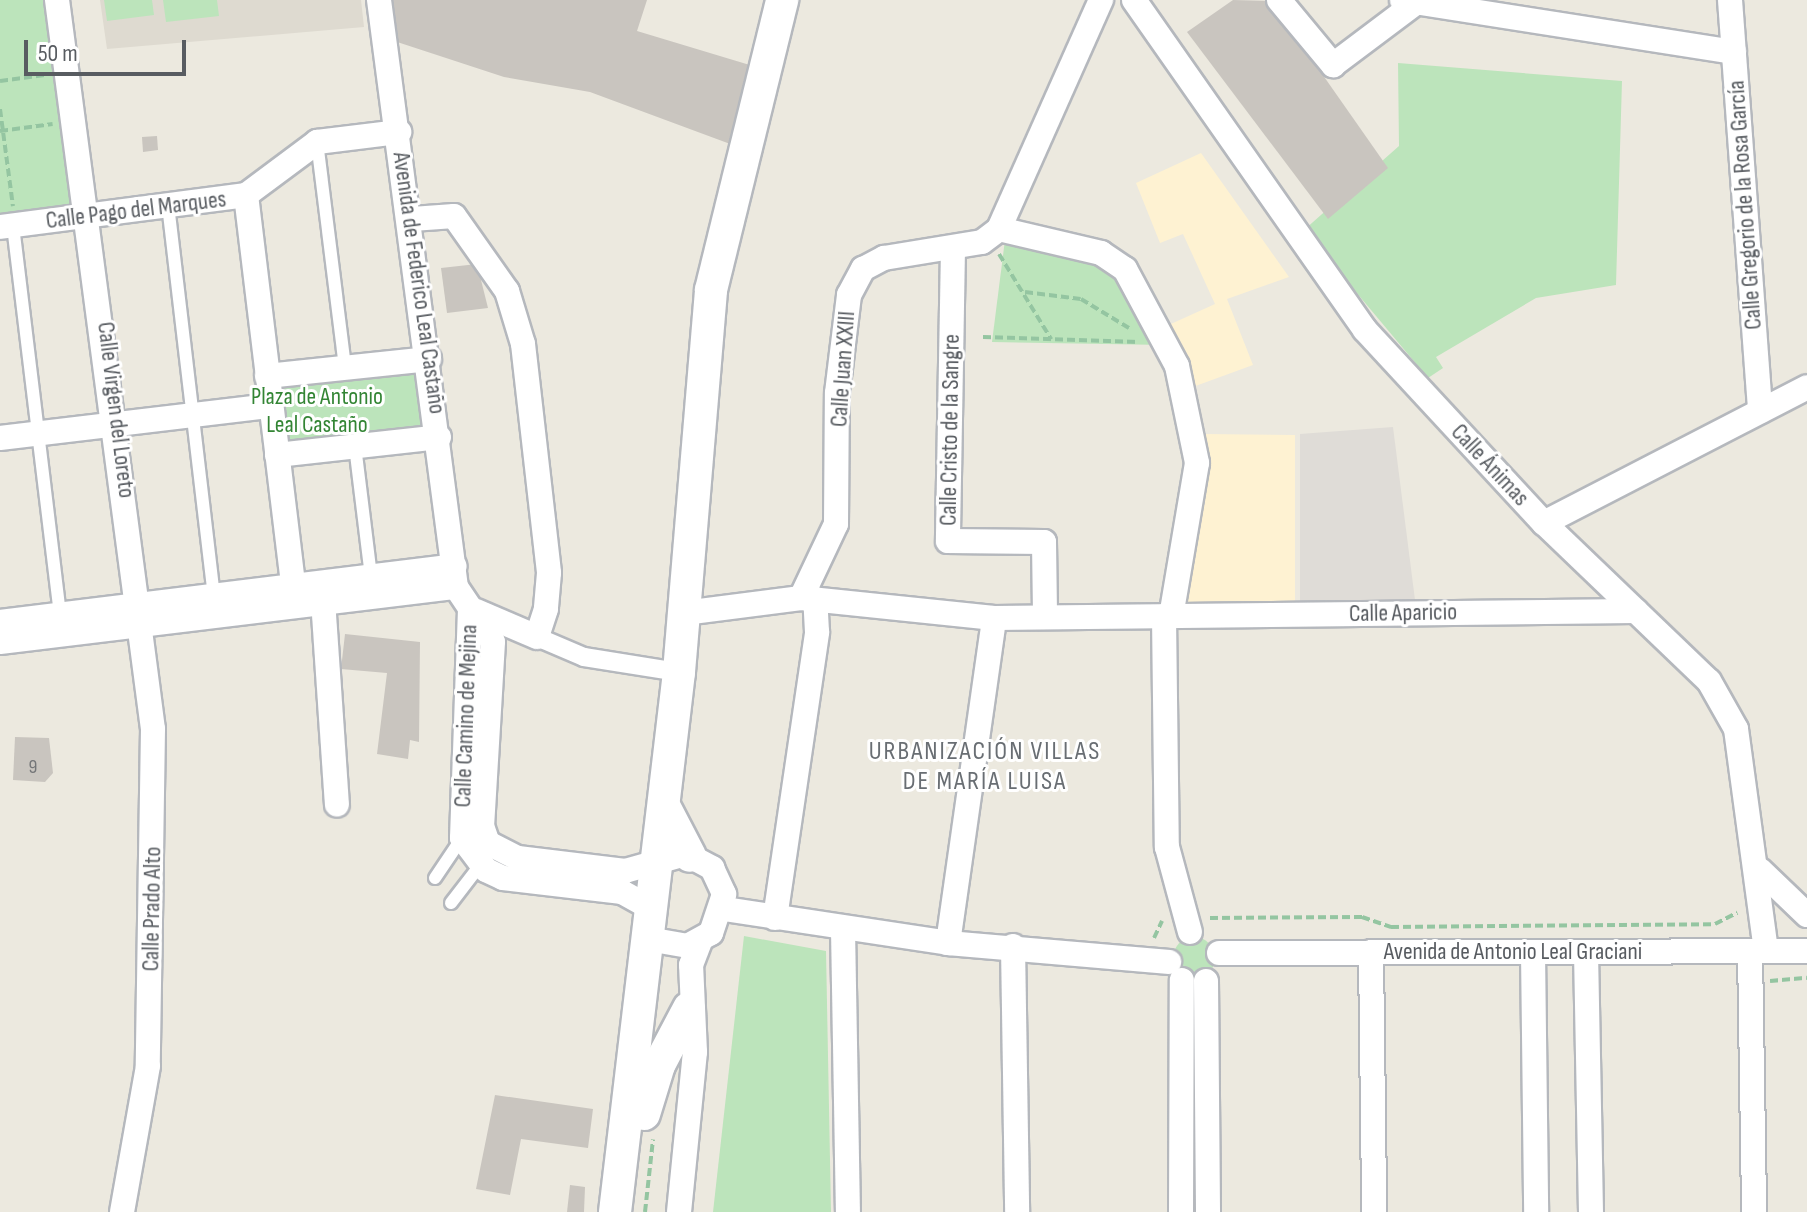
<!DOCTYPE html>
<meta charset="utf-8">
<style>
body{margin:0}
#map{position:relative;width:1807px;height:1212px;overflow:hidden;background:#ece9df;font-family:"Sofia Sans Condensed",sans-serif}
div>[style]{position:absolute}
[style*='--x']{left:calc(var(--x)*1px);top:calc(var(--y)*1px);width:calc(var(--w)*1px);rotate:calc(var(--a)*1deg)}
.commercial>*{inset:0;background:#fef2d2}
.industrial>*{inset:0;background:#dfdcd7}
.education>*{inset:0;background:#dedad0}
.green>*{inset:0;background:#bce4bb}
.round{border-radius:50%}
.building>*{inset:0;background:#c9c5bf}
.path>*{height:4px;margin-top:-2px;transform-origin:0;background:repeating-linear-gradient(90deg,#94c5a1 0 8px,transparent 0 12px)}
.roads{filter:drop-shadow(2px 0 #b5b8bd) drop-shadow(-2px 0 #b5b8bd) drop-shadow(0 2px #b5b8bd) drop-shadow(0 -2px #b5b8bd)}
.service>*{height:12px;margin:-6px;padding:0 6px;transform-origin:6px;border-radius:6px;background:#fff}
.pedestrian>*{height:18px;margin:-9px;padding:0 9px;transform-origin:9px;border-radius:9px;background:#fff}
.minor>*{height:24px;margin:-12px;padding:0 12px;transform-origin:12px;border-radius:12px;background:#fff}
.secondary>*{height:32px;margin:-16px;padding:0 16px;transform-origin:16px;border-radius:16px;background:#fff}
span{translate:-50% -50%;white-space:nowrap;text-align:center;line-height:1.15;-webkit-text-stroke:6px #fff;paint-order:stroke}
.number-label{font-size:20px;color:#747678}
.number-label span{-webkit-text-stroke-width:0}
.street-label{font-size:24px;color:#585c61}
.park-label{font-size:24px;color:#338534}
.neighbourhood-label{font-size:26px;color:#696e73;letter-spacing:2px}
.scale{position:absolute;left:24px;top:40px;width:162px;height:36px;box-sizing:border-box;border:4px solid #585c61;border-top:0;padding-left:10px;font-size:24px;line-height:28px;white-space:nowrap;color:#585c61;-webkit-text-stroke:6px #fff;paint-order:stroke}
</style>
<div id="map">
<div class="commercial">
<div style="clip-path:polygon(1201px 153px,1289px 277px,1227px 299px,1253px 365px,1190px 388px,1162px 328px,1215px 304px,1183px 234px,1160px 243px,1136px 183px)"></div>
<div style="clip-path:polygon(1203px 434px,1295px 435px,1295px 606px,1177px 610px)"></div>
</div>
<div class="industrial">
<div style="clip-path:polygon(1393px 427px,1415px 600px,1300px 605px,1300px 434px)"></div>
</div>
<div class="education">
<div style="clip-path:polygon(100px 0,361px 0,364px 27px,107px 49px)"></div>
</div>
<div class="green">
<div style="clip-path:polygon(0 0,57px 0,90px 216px,0 227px)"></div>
<div style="clip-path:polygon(104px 0,152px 0,154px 15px,107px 21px)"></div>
<div style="clip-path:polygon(163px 0,217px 0,219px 16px,166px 22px)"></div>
<div style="clip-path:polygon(1398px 63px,1622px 81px,1616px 285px,1536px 298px,1436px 357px,1443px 368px,1428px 378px,1304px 230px,1399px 146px)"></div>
<div style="clip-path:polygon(1006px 232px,1101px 253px,1165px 345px,992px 342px)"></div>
<div style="clip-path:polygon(429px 359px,439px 437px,277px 455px,267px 376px)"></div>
<div style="clip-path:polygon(744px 936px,826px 951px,831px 1212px,713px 1212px)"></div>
<div class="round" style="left:1173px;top:937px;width:42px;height:42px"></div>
</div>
<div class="building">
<div style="clip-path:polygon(379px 0,647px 0,637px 31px,763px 69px,741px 148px,590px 92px,504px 77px,385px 38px)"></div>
<div style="clip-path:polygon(1233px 0,1271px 1px,1388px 168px,1328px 219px,1187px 32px)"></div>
<div style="clip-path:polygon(157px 136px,158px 150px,143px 152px,142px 137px)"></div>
<div style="clip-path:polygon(477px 264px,488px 308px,447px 313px,441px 268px)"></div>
<div style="clip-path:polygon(345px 634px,420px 642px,419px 742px,410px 740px,408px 759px,377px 754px,387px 673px,341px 669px)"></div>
<div style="clip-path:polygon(15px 737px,49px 738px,53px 773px,45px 782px,13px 780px)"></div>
<div style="clip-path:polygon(495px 1095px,593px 1109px,588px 1148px,521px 1139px,510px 1195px,476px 1189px)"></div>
<div style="clip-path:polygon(570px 1185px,585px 1187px,584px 1212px,567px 1212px)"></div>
</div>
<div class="path">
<div style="--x:0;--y:81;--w:45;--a:-7.6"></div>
<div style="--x:0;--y:109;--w:98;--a:82.4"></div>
<div style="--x:0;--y:131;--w:53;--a:-7.5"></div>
<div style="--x:999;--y:254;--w:100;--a:58.5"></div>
<div style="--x:1025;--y:292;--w:56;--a:7.1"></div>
<div style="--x:1081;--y:299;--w:56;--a:31.1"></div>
<div style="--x:983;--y:337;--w:156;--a:1.8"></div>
<div style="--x:1210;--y:918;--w:152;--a:-0.4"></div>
<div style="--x:1362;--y:917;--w:31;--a:19"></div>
<div style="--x:1391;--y:927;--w:324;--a:-0.5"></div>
<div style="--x:1715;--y:924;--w:25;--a:-27"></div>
<div style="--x:1154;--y:938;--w:19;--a:-65"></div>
<div style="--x:1770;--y:981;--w:37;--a:-5"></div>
<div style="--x:645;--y:1212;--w:73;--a:-83.7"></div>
</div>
<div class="roads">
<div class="service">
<div style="--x:317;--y:142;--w:228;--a:82.9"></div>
<div style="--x:168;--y:205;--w:393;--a:83.3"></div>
<div style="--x:13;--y:226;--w:390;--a:83.1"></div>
<div style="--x:355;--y:446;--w:131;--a:83"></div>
<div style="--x:435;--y:878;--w:48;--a:-56"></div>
<div style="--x:451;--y:903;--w:49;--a:-52.4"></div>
</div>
<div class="pedestrian">
<div style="--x:537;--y:637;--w:51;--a:23.1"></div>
<div style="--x:584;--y:657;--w:96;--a:9"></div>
</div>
<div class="minor">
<div style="--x:57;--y:0;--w:735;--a:82.5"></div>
<div style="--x:153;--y:729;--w:337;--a:90.9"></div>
<div style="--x:148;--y:1066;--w:148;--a:100.1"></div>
<div style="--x:379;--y:0;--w:592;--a:82.53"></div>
<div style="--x:456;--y:587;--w:66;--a:56.1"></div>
<div style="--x:493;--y:642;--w:184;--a:93.4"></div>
<div style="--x:482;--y:826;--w:18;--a:71"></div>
<div style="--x:488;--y:843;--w:34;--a:27"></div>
<div style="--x:518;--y:858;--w:108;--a:6.9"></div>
<div style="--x:625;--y:871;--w:63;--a:-15.6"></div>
<div style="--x:686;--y:854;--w:30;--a:28"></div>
<div style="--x:712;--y:868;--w:29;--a:65"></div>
<div style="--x:724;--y:894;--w:41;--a:108.4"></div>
<div style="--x:711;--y:933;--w:26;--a:151"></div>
<div style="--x:688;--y:946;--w:39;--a:-170"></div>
<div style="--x:1134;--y:0;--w:403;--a:55"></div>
<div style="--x:1365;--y:330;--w:263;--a:47.2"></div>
<div style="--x:1544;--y:523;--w:228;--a:43.8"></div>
<div style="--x:1709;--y:681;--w:55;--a:60.6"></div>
<div style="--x:1736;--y:729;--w:224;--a:82.3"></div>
<div style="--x:1279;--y:0;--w:85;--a:50.3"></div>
<div style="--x:1333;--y:65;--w:105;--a:-36.9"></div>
<div style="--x:1402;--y:0;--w:336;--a:8.9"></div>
<div style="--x:1730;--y:0;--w:412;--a:85.8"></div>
<div style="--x:246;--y:195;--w:409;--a:83.1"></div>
<div style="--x:412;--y:219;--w:42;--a:-4.1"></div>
<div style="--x:454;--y:216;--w:92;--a:54.8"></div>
<div style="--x:507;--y:291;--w:55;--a:73.2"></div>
<div style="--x:523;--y:344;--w:230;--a:83.5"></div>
<div style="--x:549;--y:573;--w:36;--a:95"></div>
<div style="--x:546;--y:609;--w:29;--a:108"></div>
<div style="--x:537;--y:637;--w:66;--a:-156.9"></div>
<div style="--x:0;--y:227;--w:248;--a:-7.4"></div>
<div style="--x:246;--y:195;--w:89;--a:-36.7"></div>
<div style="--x:317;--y:142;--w:83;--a:-7"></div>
<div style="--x:999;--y:229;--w:105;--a:13.2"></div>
<div style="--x:1101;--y:253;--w:29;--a:34"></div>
<div style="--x:1125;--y:269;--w:110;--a:61.8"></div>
<div style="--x:1177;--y:366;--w:99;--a:78.3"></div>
<div style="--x:1197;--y:463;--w:155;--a:99.6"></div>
<div style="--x:953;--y:248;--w:293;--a:91"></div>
<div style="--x:948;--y:541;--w:96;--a:0.6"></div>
<div style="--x:1044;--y:542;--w:71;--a:89.2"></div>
<div style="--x:267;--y:376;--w:163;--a:-6"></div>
<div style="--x:0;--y:438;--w:272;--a:-6.8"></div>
<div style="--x:277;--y:455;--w:163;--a:-6.3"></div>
<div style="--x:1544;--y:523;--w:296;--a:-27.3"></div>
<div style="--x:801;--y:598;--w:82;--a:-64.7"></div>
<div style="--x:836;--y:524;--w:131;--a:-89.6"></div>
<div style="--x:837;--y:393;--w:99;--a:-83"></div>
<div style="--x:849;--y:295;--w:30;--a:-62"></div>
<div style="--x:863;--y:269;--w:24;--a:-28"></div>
<div style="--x:884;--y:258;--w:99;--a:-9.3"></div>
<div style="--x:982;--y:242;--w:21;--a:-37"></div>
<div style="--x:999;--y:229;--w:251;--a:-66"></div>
<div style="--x:323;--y:600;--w:205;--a:86.1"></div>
<div style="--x:470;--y:609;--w:229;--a:92"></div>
<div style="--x:462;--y:838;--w:40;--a:53"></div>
<div style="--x:486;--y:870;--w:19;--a:25"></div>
<div style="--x:503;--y:878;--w:120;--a:6.7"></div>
<div style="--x:622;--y:892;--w:35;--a:29"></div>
<div style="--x:684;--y:613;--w:118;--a:-7.3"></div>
<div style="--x:801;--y:598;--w:194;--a:5.9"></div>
<div style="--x:994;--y:618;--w:642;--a:-0.62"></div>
<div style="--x:1164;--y:616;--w:231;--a:89.3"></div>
<div style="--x:1167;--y:847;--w:88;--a:74.9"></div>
<div style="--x:0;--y:622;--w:458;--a:-7"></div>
<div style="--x:0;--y:642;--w:459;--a:-6.9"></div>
<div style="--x:1760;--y:870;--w:65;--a:43.8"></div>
<div style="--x:724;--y:909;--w:227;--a:8.6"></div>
<div style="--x:948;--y:943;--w:222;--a:4.9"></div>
<div style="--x:775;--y:918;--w:289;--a:-81.6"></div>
<div style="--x:817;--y:632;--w:33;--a:-93"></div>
<div style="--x:843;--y:929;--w:283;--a:89"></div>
<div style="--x:948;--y:943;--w:328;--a:-81.9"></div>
<div style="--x:1013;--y:946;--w:266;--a:89.1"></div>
<div style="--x:1750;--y:951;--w:261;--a:89.1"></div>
<div style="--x:1371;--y:952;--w:260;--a:89.3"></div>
<div style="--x:1533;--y:952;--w:260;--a:89.3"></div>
<div style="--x:1586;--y:952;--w:260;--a:88.9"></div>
<div style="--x:1219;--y:953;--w:588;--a:-0.19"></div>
<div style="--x:1206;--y:981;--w:231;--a:89.5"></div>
<div style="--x:679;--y:1212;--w:161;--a:-84.3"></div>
<div style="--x:695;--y:1052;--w:87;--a:-92.6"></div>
<div style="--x:691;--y:965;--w:26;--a:-69"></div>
<div style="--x:1181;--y:1212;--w:232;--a:-89.8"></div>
</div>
<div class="secondary">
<div style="--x:664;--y:806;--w:56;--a:62.5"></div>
<div style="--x:644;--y:1114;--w:51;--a:-73"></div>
<div style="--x:659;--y:1065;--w:64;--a:-62.2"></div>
<div style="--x:615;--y:1212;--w:544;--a:-83.24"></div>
<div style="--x:679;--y:672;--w:383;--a:-85.2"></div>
<div style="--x:711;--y:290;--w:299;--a:-76.2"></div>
</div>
</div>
<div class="number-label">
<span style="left:33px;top:767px">9</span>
</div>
<div class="street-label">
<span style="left:1745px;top:205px;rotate:-94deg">Calle Gregorio de la Rosa García</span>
<span style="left:136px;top:210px;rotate:-7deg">Calle Pago del Marques</span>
<span style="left:419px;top:283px;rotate:82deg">Avenida de Federico Leal Castaño</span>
<span style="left:843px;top:369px;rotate:-86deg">Calle Juan XXIII</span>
<span style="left:116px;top:410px;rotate:83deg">Calle Virgen del Loreto</span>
<span style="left:950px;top:430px;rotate:-89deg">Calle Cristo de la Sangre</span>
<span style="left:1490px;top:465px;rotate:47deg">Calle Ánimas</span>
<span style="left:1403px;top:613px;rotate:-1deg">Calle Aparicio</span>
<span style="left:466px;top:716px;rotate:-88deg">Calle Camino de Mejina</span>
<span style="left:152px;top:909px;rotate:-89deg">Calle Prado Alto</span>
<span style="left:1513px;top:952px">Avenida de Antonio Leal Graciani</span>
</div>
<div class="park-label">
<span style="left:317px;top:411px">Plaza de Antonio<br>Leal Castaño</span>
</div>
<div class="neighbourhood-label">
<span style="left:985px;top:767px">URBANIZACIÓN VILLAS<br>DE MARÍA LUISA</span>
</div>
<div class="scale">50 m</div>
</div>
